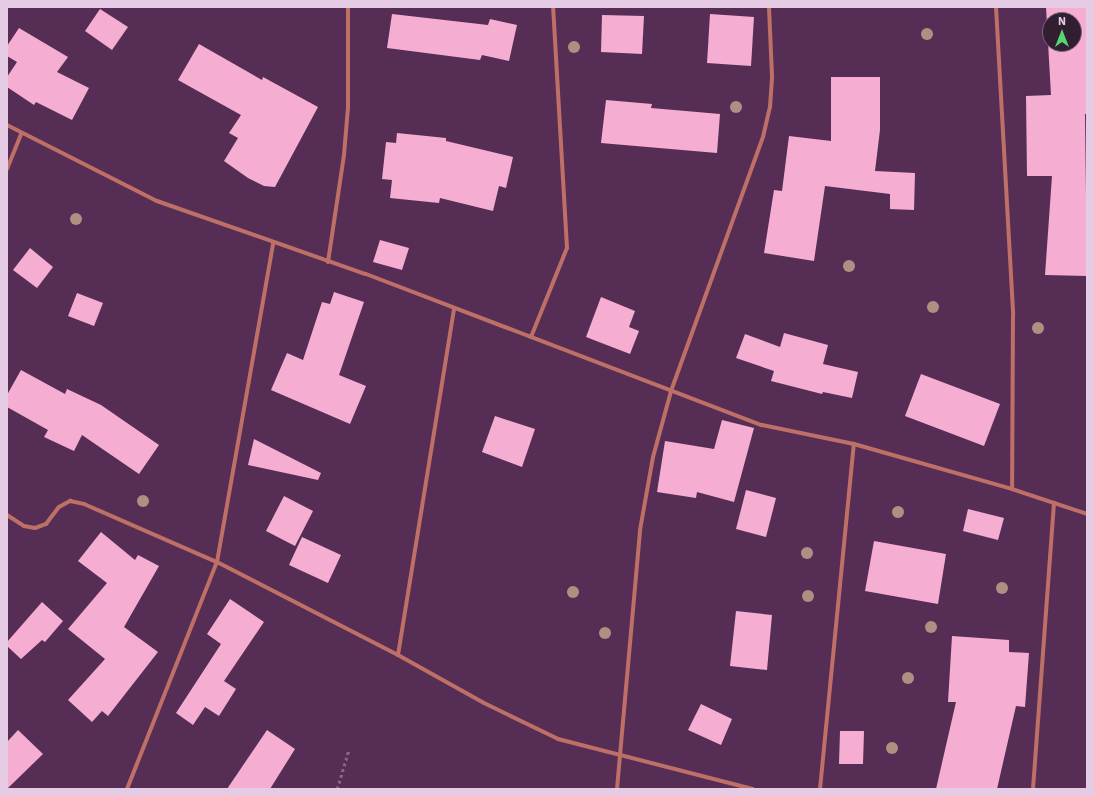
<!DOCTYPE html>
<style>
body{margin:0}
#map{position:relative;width:1094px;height:796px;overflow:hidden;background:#562e55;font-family:"IBM Plex Sans",sans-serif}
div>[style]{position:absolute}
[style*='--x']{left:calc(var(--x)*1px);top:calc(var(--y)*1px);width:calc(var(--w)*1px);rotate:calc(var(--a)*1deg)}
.building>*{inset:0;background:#f6add2}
.path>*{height:2.5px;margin-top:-1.25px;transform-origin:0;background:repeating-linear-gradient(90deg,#8a6789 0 3px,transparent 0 6px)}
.minor>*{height:4px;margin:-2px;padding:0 2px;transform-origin:2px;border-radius:2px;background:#be7067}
.trees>*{width:12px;height:12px;margin:-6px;border-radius:50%;background:#ae8f82}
span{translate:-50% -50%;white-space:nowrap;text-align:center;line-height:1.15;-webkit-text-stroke:4px #311f31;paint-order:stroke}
.frame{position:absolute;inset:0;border:8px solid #e5cce4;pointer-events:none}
.north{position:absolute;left:1042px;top:12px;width:40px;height:40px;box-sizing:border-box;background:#311f31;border:1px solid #796479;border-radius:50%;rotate:0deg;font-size:11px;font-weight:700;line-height:16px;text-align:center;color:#e5cce4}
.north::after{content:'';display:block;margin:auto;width:14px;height:18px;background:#55d671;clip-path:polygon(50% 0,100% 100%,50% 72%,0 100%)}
</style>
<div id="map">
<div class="building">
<div style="clip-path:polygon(evenodd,1046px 7px,1087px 7px,1087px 114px,1085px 114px,1087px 276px,1045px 275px,1052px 176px,1027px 176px,1026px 96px,1051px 95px,1046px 7px,1050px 20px,1074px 20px,1074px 44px,1050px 44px,1050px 20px)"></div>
<div style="clip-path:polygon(100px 9px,128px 27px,112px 50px,85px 31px)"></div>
<div style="clip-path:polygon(392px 14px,488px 25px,490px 19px,517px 25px,509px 61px,482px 55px,480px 60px,387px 48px)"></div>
<div style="clip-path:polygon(710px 14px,754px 17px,751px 66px,707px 63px)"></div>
<div style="clip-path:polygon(602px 15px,644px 16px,642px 54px,601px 52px)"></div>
<div style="clip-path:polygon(19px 28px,68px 57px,57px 72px,89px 88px,72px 120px,36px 102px,34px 105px,7px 87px,7px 77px,17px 62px,7px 56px,7px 46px)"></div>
<div style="clip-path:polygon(199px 44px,262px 80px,263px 77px,318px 107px,275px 187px,264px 186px,248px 178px,224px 161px,238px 138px,229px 133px,241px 115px,178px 80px)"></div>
<div style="clip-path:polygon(831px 77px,880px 77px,880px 130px,875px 171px,915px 173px,914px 210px,890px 209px,890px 194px,825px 186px,814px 261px,764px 253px,774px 190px,782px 191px,789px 136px,831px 141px)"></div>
<div style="clip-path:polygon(606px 100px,652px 104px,651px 108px,720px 114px,717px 153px,601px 143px)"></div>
<div style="clip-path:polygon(397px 133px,446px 138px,446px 141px,513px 157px,506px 188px,499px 186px,493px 211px,440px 198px,439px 203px,390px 198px,392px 180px,382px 179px,386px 142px,396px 143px)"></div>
<div style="clip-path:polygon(380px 240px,409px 248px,402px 270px,373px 262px)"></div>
<div style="clip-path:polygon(30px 248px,53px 267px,37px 288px,13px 270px)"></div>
<div style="clip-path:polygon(334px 292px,364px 302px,339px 375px,366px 386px,350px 424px,271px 390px,287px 353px,303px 360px,322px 302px,330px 304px)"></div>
<div style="clip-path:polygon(77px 293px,103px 303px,94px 326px,68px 316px)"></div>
<div style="clip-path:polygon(601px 297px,635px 311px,629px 327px,639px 331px,630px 354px,586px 337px)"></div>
<div style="clip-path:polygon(784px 333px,828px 345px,823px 364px,858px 372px,852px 398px,823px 392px,822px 394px,771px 381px,774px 371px,736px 358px,745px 334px,780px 347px)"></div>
<div style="clip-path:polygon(21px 370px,65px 394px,67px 389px,101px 405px,159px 445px,139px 474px,82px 435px,74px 451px,44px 437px,48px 430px,7px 407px,7px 395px)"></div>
<div style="clip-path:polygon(921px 374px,1000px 404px,984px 446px,905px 416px)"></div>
<div style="clip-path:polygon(495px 416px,535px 429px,522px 467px,482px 452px)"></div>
<div style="clip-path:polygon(722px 420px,754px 428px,734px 502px,697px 492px,696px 498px,657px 492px,665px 441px,714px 449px)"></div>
<div style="clip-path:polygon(254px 439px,321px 473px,318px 480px,248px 465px)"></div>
<div style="clip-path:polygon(746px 490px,776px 498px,766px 537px,736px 529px)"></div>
<div style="clip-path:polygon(284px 496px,313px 511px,295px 546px,266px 531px)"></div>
<div style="clip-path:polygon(968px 509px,1004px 518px,998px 540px,963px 531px)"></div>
<div style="clip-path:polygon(101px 532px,135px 560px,138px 555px,159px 566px,124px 627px,158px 652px,108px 716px,102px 711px,92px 722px,68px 700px,105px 659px,68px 629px,107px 583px,78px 561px)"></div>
<div style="clip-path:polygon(302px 537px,341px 555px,328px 583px,289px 565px)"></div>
<div style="clip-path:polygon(874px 541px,946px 554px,938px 604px,865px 591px)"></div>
<div style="clip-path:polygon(230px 599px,264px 622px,224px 681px,236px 689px,219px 716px,205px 707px,193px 725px,176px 713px,221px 644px,207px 634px)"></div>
<div style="clip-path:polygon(42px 602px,63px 621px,45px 642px,42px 640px,21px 659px,7px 646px,7px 642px)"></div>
<div style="clip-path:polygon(736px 611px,772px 615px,767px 670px,730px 666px)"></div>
<div style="clip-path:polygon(952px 636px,1009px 640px,1009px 652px,1029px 653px,1025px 707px,1016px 706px,997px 789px,936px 789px,956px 702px,948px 702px)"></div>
<div style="clip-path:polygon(701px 704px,732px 719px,721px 745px,688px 730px)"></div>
<div style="clip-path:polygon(18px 730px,43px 754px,7px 789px,7px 742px)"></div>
<div style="clip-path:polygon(267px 730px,295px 749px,270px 789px,227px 789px)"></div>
<div style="clip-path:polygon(840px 731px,864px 731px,863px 764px,839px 764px)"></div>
</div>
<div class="path">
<div style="--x:337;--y:789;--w:42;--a:-73.3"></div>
</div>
<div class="minor">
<div style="--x:996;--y:7;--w:308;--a:86.8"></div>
<div style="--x:1013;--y:315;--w:174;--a:90.3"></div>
<div style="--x:7;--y:125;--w:168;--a:26.9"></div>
<div style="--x:157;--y:201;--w:221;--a:19.3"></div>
<div style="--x:366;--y:274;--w:424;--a:20.9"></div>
<div style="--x:762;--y:425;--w:94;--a:11.7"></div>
<div style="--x:854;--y:444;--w:164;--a:15.9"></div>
<div style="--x:1012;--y:489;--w:79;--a:18.4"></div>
<div style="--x:7;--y:169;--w:38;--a:-68"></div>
<div style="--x:328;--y:262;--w:108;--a:-81.5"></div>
<div style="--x:344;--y:155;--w:48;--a:-85.2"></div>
<div style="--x:348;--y:107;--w:100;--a:-90"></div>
<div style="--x:531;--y:337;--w:96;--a:-68"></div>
<div style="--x:567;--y:248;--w:241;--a:-93.3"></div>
<div style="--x:7;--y:515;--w:20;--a:33"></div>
<div style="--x:24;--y:526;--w:11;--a:10"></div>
<div style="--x:35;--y:528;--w:12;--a:-20"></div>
<div style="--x:46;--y:524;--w:21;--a:-53"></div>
<div style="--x:59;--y:507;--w:13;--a:-29"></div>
<div style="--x:70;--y:501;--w:14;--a:12"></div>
<div style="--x:84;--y:504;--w:145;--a:23.6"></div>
<div style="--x:217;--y:562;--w:203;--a:27.2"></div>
<div style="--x:398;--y:655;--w:98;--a:29.2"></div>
<div style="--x:484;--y:703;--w:82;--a:25.9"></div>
<div style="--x:558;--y:739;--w:201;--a:14.4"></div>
<div style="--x:398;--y:655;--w:351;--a:-80.8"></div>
<div style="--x:127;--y:789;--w:244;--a:-68.4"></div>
<div style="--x:217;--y:562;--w:324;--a:-80"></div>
<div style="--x:617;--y:789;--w:260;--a:-84.9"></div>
<div style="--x:640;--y:530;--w:74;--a:-79.9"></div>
<div style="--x:653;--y:457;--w:68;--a:-74.7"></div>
<div style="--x:671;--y:391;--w:270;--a:-70.1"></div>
<div style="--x:763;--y:137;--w:31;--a:-77"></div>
<div style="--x:770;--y:107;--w:31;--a:-86"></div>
<div style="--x:772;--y:76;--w:69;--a:-92.5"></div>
<div style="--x:820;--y:789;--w:347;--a:-84.4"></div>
<div style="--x:1033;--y:789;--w:287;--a:-85.8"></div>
</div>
<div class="trees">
<div style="left:927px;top:34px"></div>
<div style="left:574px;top:47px"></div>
<div style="left:736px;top:107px"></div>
<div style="left:76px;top:219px"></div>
<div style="left:849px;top:266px"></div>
<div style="left:933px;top:307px"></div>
<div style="left:1038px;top:328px"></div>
<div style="left:143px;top:501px"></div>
<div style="left:898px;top:512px"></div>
<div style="left:807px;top:553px"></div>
<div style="left:1002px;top:588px"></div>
<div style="left:573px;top:592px"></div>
<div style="left:808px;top:596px"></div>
<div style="left:931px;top:627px"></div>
<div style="left:605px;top:633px"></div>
<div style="left:908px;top:678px"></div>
<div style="left:892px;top:748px"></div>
</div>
<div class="frame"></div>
<div class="north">N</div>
</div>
